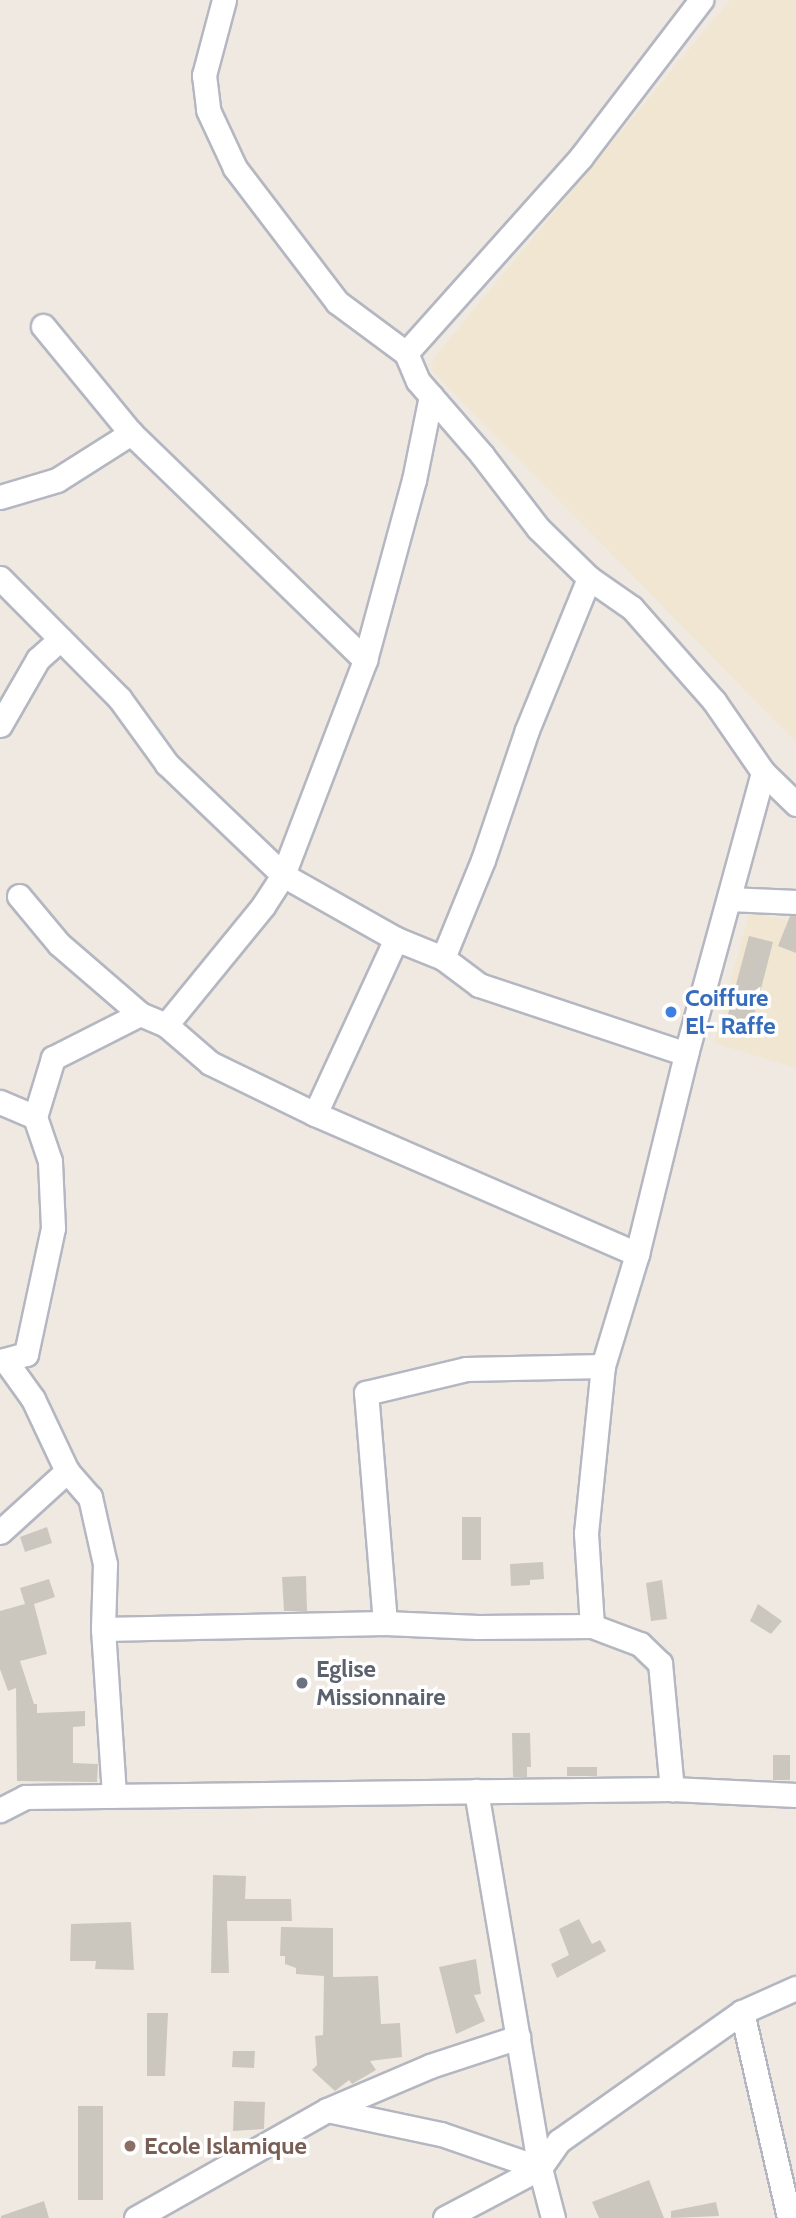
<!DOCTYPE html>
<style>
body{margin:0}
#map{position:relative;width:796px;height:2218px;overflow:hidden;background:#efe9e1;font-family:Cabin,sans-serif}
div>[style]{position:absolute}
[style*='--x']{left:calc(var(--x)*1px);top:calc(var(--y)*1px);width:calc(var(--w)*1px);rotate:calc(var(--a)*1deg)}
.education>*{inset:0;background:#f0e6d1}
.building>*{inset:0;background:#cbc7bf}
.roads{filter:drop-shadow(2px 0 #b4b7c1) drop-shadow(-2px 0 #b4b7c1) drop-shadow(0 2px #b4b7c1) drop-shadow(0 -2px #b4b7c1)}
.minor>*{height:23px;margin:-11.5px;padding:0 11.5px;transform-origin:11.5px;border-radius:11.5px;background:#fff}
.dots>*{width:19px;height:19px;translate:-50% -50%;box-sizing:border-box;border:4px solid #fff;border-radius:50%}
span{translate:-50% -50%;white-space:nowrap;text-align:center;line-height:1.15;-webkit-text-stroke:7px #fff;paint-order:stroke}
.shop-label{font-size:24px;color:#366cbe;font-weight:700}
.left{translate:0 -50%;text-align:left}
.worship-label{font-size:24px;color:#5b616d;font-weight:700}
.education-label{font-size:24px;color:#785e54;font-weight:700}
</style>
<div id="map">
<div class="education">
<div style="clip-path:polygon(730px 0,796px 0,796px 742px,431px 370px,434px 358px)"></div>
<div style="clip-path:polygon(750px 911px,796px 923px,796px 1068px,714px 1043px)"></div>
</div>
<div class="building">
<div style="clip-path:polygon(790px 916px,796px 916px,796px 953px,778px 946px)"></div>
<div style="clip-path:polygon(749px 936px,773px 942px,751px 1028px,726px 1022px)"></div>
<div style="clip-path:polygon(462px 1517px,481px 1517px,481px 1560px,462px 1560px)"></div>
<div style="clip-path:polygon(47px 1527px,52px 1543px,25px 1552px,20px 1537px)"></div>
<div style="clip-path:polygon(543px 1562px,544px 1579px,530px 1580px,530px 1585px,511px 1586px,510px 1564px)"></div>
<div style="clip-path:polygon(306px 1576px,307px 1611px,284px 1611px,282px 1577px)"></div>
<div style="clip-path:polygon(49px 1579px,55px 1597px,34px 1604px,47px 1654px,20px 1661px,34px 1704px,37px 1704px,37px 1713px,85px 1711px,85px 1726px,73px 1727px,73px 1763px,98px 1764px,97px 1782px,17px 1781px,16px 1688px,8px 1691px,0 1669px,0 1611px,25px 1604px,20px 1588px)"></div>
<div style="clip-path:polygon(662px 1580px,667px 1619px,651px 1621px,646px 1583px)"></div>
<div style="clip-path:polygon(758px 1604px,782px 1621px,771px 1634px,750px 1621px)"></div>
<div style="clip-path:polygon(512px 1733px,530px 1733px,531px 1767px,527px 1767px,527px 1777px,513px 1777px)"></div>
<div style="clip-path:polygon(773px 1755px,790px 1755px,790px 1780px,773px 1780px)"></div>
<div style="clip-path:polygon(567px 1767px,597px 1767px,597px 1776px,567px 1776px)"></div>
<div style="clip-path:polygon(213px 1875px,246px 1876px,245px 1899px,291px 1899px,292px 1921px,227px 1921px,229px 1973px,211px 1973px)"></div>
<div style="clip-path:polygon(579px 1919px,592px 1944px,600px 1940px,606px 1951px,557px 1978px,551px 1964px,569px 1955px,559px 1929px)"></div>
<div style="clip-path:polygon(131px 1922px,134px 1970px,95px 1969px,96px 1961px,70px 1961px,71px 1924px)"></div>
<div style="clip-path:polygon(281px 1927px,333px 1928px,333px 1977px,378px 1976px,381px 2024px,400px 2023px,402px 2057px,370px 2061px,376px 2070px,352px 2084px,349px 2080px,335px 2091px,312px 2070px,317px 2065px,315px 2036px,323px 2035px,324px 1976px,296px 1974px,296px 1968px,285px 1964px,285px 1956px,280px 1956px)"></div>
<div style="clip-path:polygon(476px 1959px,481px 1994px,474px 1995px,485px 2021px,456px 2034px,439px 1967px)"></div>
<div style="clip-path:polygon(147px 2013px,168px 2013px,165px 2076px,147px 2076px)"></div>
<div style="clip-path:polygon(233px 2051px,255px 2051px,254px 2068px,232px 2067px)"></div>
<div style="clip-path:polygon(234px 2101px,265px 2102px,264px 2129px,233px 2131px)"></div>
<div style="clip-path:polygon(78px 2106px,103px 2106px,103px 2200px,78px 2200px)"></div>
<div style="clip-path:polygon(649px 2180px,664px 2218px,599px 2218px,592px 2202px)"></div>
<div style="clip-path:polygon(44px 2201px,49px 2218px,1px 2218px,1px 2216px)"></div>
<div style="clip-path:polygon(716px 2202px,719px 2216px,671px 2218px,671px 2211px)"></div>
</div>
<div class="roads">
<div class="minor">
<div style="--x:224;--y:0;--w:78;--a:104.9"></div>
<div style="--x:204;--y:75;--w:35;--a:83"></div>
<div style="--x:208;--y:110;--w:64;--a:65"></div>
<div style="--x:235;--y:168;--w:168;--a:52.7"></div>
<div style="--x:337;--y:302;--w:86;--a:36.5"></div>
<div style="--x:406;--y:353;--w:30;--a:67"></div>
<div style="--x:418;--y:381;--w:98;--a:49.1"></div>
<div style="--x:482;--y:455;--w:92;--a:52.5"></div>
<div style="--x:538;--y:528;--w:71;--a:44.4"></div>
<div style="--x:589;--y:578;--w:52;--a:34.9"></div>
<div style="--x:632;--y:608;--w:124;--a:48.6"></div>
<div style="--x:714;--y:701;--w:86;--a:55.4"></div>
<div style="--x:763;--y:772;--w:46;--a:44.1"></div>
<div style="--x:43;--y:326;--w:139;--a:50.6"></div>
<div style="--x:131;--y:433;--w:326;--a:44.1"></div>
<div style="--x:406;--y:353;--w:263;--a:-48.2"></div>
<div style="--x:581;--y:157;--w:198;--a:-52.6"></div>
<div style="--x:0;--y:497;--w:59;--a:-16.6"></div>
<div style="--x:57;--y:480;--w:88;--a:-32.4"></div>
<div style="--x:0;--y:578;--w:170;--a:45.2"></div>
<div style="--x:120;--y:699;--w:80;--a:54.1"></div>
<div style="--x:167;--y:764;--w:161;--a:43.7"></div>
<div style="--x:283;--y:875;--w:130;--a:29.5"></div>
<div style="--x:396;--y:939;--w:51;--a:22"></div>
<div style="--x:443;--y:958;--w:45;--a:36.9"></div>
<div style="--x:479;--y:985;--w:218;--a:18.4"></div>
<div style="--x:0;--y:725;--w:76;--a:-60.1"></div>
<div style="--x:38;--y:659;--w:30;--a:-42"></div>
<div style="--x:19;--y:896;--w:62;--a:50.2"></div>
<div style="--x:59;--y:944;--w:107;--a:40.8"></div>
<div style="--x:140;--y:1014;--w:28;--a:23"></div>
<div style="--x:166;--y:1025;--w:58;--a:40.8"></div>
<div style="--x:210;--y:1063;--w:117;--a:25.9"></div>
<div style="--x:315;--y:1114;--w:351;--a:23.5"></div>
<div style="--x:729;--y:899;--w:67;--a:2.6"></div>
<div style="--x:443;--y:958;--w:106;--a:-67.8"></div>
<div style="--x:483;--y:860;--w:137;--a:-71.3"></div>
<div style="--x:527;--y:730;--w:164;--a:-67.8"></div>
<div style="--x:166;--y:1025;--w:154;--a:-50.8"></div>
<div style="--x:263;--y:906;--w:37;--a:-57"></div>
<div style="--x:283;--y:875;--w:230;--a:-69.1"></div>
<div style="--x:365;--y:660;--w:187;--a:-74.8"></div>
<div style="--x:414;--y:480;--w:86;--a:-78.6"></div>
<div style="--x:0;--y:1102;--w:38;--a:23"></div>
<div style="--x:315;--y:1114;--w:193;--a:-65.2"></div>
<div style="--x:0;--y:1361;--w:27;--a:-15"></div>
<div style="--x:26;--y:1354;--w:129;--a:-77.9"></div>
<div style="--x:53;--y:1228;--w:67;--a:-92.6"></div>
<div style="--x:50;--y:1161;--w:46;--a:-108.8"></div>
<div style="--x:35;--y:1117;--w:62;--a:-73"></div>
<div style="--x:53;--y:1058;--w:97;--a:-26.8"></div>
<div style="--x:67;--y:1471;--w:35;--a:49"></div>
<div style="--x:90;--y:1497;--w:69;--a:77.4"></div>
<div style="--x:105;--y:1564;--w:65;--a:91.8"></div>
<div style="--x:103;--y:1629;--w:167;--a:86.2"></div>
<div style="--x:0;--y:1532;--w:91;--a:-42.3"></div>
<div style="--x:67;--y:1471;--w:80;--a:-115.3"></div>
<div style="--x:33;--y:1399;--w:48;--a:-125.7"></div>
<div style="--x:385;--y:1623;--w:231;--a:-94.7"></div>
<div style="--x:366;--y:1393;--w:103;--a:-13.5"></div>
<div style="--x:466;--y:1369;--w:137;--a:-1.3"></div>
<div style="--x:592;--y:1626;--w:93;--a:-93.7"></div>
<div style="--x:586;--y:1533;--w:168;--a:-84.2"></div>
<div style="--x:603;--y:1366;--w:117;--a:-73.1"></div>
<div style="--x:637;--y:1254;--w:206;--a:-76.2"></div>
<div style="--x:686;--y:1054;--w:292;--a:-74.7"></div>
<div style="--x:103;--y:1629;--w:282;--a:-1.2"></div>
<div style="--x:385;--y:1623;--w:93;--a:2.5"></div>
<div style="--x:478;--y:1627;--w:114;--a:-0.5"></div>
<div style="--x:592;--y:1626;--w:51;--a:20.6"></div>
<div style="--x:640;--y:1644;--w:28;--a:44"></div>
<div style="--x:660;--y:1663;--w:127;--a:84.6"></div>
<div style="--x:476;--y:1791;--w:382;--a:80.4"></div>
<div style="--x:0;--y:1810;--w:28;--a:-27"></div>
<div style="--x:25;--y:1797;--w:647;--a:-0.71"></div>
<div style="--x:672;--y:1789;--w:124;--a:2.8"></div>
<div style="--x:742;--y:2012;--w:211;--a:77.1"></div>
<div style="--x:327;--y:2110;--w:112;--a:-23.1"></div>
<div style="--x:430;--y:2066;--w:93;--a:-18.2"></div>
<div style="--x:136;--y:2218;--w:219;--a:-29.5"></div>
<div style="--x:327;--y:2110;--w:116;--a:11.9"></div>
<div style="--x:441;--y:2134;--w:105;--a:19"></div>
<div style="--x:540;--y:2168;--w:52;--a:75.4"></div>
<div style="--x:445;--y:2218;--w:107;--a:-27.8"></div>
<div style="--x:540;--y:2168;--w:33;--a:-55"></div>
<div style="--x:559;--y:2141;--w:224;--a:-35.2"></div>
<div style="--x:742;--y:2012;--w:59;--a:-24"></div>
</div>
</div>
<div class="dots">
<div style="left:671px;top:1012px;background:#3f7fe0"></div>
<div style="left:302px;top:1683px;background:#6b7280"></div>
<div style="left:130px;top:2146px;background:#8d6e63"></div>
</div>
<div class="shop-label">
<span class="left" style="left:685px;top:1012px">Coiffure<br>El- Raffe</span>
</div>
<div class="worship-label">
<span class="left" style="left:316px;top:1683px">Eglise<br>Missionnaire</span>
</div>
<div class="education-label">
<span class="left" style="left:144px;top:2146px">Ecole Islamique</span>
</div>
</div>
